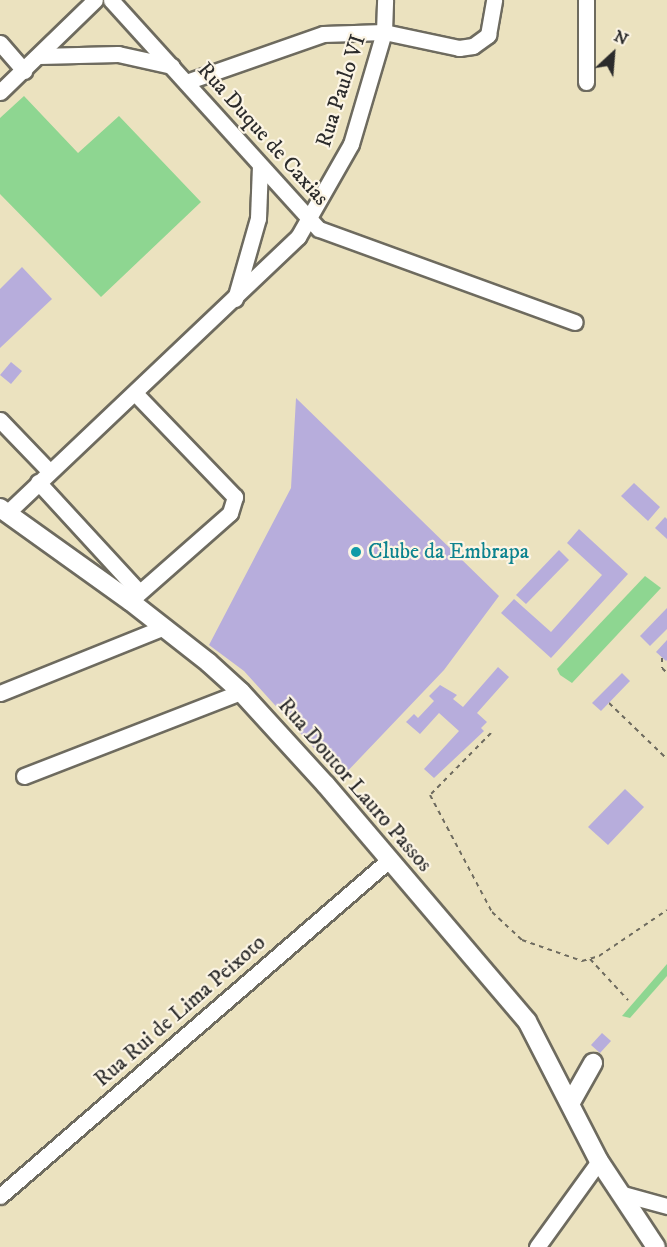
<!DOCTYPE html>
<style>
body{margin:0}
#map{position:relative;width:667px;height:1247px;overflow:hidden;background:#ebe2bf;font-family:"IM FELL DW Pica",serif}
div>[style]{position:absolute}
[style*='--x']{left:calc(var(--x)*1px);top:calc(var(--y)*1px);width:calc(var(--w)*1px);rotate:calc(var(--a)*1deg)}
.green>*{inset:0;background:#8ed691}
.building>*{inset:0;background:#b7addc}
.path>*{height:2px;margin-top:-1px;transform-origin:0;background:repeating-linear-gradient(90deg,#6e6b5f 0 4.5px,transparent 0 9px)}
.roads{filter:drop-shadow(2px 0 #6e6b5f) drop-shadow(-2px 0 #6e6b5f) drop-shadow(0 2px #6e6b5f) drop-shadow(0 -2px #6e6b5f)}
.minor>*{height:15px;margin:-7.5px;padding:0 7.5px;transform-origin:7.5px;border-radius:7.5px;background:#fff}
.major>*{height:18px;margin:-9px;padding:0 9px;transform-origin:9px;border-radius:9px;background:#fff}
.dots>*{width:16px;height:16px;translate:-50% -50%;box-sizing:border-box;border:3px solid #fcf5e5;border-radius:50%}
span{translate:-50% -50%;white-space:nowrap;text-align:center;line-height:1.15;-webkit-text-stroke:4.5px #fcf5e5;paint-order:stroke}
.street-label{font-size:22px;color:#2b2b2b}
.culture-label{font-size:22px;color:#0d838f}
.left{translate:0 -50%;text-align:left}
.north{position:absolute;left:583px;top:24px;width:60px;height:60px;-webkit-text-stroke:4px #fcf5e5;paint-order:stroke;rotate:26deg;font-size:16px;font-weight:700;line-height:24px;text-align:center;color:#2b2b2b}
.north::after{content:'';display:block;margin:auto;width:21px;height:27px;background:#2b2b2b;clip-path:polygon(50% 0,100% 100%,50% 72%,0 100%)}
</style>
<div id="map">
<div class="green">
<div style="clip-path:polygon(24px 96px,78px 153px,119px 116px,201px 202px,101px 297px,0 194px,0 118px)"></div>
<div style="clip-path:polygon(645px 576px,661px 588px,572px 683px,560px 675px,557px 669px)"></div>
<div style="clip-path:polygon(667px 964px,667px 976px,630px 1018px,622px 1016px)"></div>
</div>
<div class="building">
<div style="clip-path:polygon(22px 267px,52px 299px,0 348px,0 289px)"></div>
<div style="clip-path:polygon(11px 362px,22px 371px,11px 384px,0 375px)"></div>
<div style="clip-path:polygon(296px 398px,499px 596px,444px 670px,341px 778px,244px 671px,209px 645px,291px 488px)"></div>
<div style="clip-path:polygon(634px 483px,660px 507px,648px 521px,621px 496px)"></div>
<div style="clip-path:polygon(665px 517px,667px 519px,667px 539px,655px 528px)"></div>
<div style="clip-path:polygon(579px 529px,628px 574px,551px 658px,501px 613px,514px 599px,551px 632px,602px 575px,567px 543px)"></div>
<div style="clip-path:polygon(559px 550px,569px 560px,526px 604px,516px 595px)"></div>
<div style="clip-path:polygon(667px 608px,667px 629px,650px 646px,640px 636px)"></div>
<div style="clip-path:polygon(667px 640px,667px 660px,666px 661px,656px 652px)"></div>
<div style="clip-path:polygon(498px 667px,509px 677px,477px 713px,487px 722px,481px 728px,484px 731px,434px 778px,424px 769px,459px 731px,439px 713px,420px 734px,406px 722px,414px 714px,418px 718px,434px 701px,429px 696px,440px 685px,457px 695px,453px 699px,463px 707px)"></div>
<div style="clip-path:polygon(622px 673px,630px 681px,601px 711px,592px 703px)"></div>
<div style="clip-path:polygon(625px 789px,644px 807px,608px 845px,588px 827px)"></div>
<div style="clip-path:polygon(602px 1033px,611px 1041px,600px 1053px,591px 1045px)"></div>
</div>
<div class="path">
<div style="--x:662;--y:658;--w:10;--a:90"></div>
<div style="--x:662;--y:668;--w:7;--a:45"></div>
<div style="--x:609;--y:703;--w:81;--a:44"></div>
<div style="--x:491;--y:733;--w:87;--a:134.5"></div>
<div style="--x:430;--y:795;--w:132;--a:62.1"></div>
<div style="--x:492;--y:912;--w:41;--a:43"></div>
<div style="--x:522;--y:940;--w:64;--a:19.3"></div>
<div style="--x:582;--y:961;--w:18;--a:-16"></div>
<div style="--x:599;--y:956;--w:82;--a:-34.1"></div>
<div style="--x:590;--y:959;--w:56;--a:47.2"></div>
</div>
<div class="roads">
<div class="minor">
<div style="--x:111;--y:0;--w:309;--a:47.8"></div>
<div style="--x:319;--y:229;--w:272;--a:20"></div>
<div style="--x:0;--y:43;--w:37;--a:49"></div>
<div style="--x:39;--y:56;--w:79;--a:-1.5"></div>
<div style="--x:118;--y:54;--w:55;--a:12.5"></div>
<div style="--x:186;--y:82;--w:145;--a:-19.3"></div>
<div style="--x:323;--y:34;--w:61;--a:-1.9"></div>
<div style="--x:384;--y:32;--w:77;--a:12"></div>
<div style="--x:459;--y:48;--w:14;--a:-8"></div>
<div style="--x:473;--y:46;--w:19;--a:-36"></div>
<div style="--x:488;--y:35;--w:36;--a:-80"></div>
<div style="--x:586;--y:82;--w:82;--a:-90"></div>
<div style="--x:0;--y:92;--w:132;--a:-44.1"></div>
<div style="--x:235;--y:299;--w:84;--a:-74.1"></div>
<div style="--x:258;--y:218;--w:52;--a:-87.8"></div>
<div style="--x:0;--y:420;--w:72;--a:46.1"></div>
<div style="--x:38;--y:482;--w:149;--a:47.4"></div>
<div style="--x:7;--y:513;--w:401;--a:-43.5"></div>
<div style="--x:298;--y:237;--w:107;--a:-60.3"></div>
<div style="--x:351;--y:144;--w:117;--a:-73.6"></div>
<div style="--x:384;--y:32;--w:32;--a:-88"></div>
<div style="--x:130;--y:601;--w:133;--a:-41.3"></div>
<div style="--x:230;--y:513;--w:17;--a:-73"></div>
<div style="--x:235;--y:497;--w:143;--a:-133.9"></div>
<div style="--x:0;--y:693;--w:177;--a:-21.9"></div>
<div style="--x:24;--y:776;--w:233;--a:-21.2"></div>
<div style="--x:623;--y:1194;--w:46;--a:15.3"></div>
<div style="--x:0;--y:1196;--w:515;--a:-40.83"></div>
<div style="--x:537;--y:1247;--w:106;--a:-54.2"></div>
</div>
<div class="major">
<div style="--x:0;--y:508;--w:160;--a:35.6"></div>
<div style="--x:130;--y:601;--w:100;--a:38.1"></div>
<div style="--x:209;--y:663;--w:43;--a:42.2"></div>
<div style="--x:241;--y:692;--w:126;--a:47.6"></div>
<div style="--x:326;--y:785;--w:310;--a:49.6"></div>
<div style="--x:527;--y:1021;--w:157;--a:62.8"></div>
<div style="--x:599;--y:1161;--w:103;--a:56.5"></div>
<div style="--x:571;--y:1102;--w:45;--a:-60.6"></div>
</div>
</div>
<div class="dots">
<div style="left:356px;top:552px;background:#0f9aa8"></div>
</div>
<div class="street-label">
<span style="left:341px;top:91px;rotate:-72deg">Rua Paulo VI</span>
<span style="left:263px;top:134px;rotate:48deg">Rua Duque de Caxias</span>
<span style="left:355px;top:785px;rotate:49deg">Rua Doutor Lauro Passos</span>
<span style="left:180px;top:1011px;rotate:-41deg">Rua Rui de Lima Peixoto</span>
</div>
<div class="culture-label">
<span class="left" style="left:368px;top:552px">Clube da Embrapa</span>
</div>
<div class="north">N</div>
</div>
